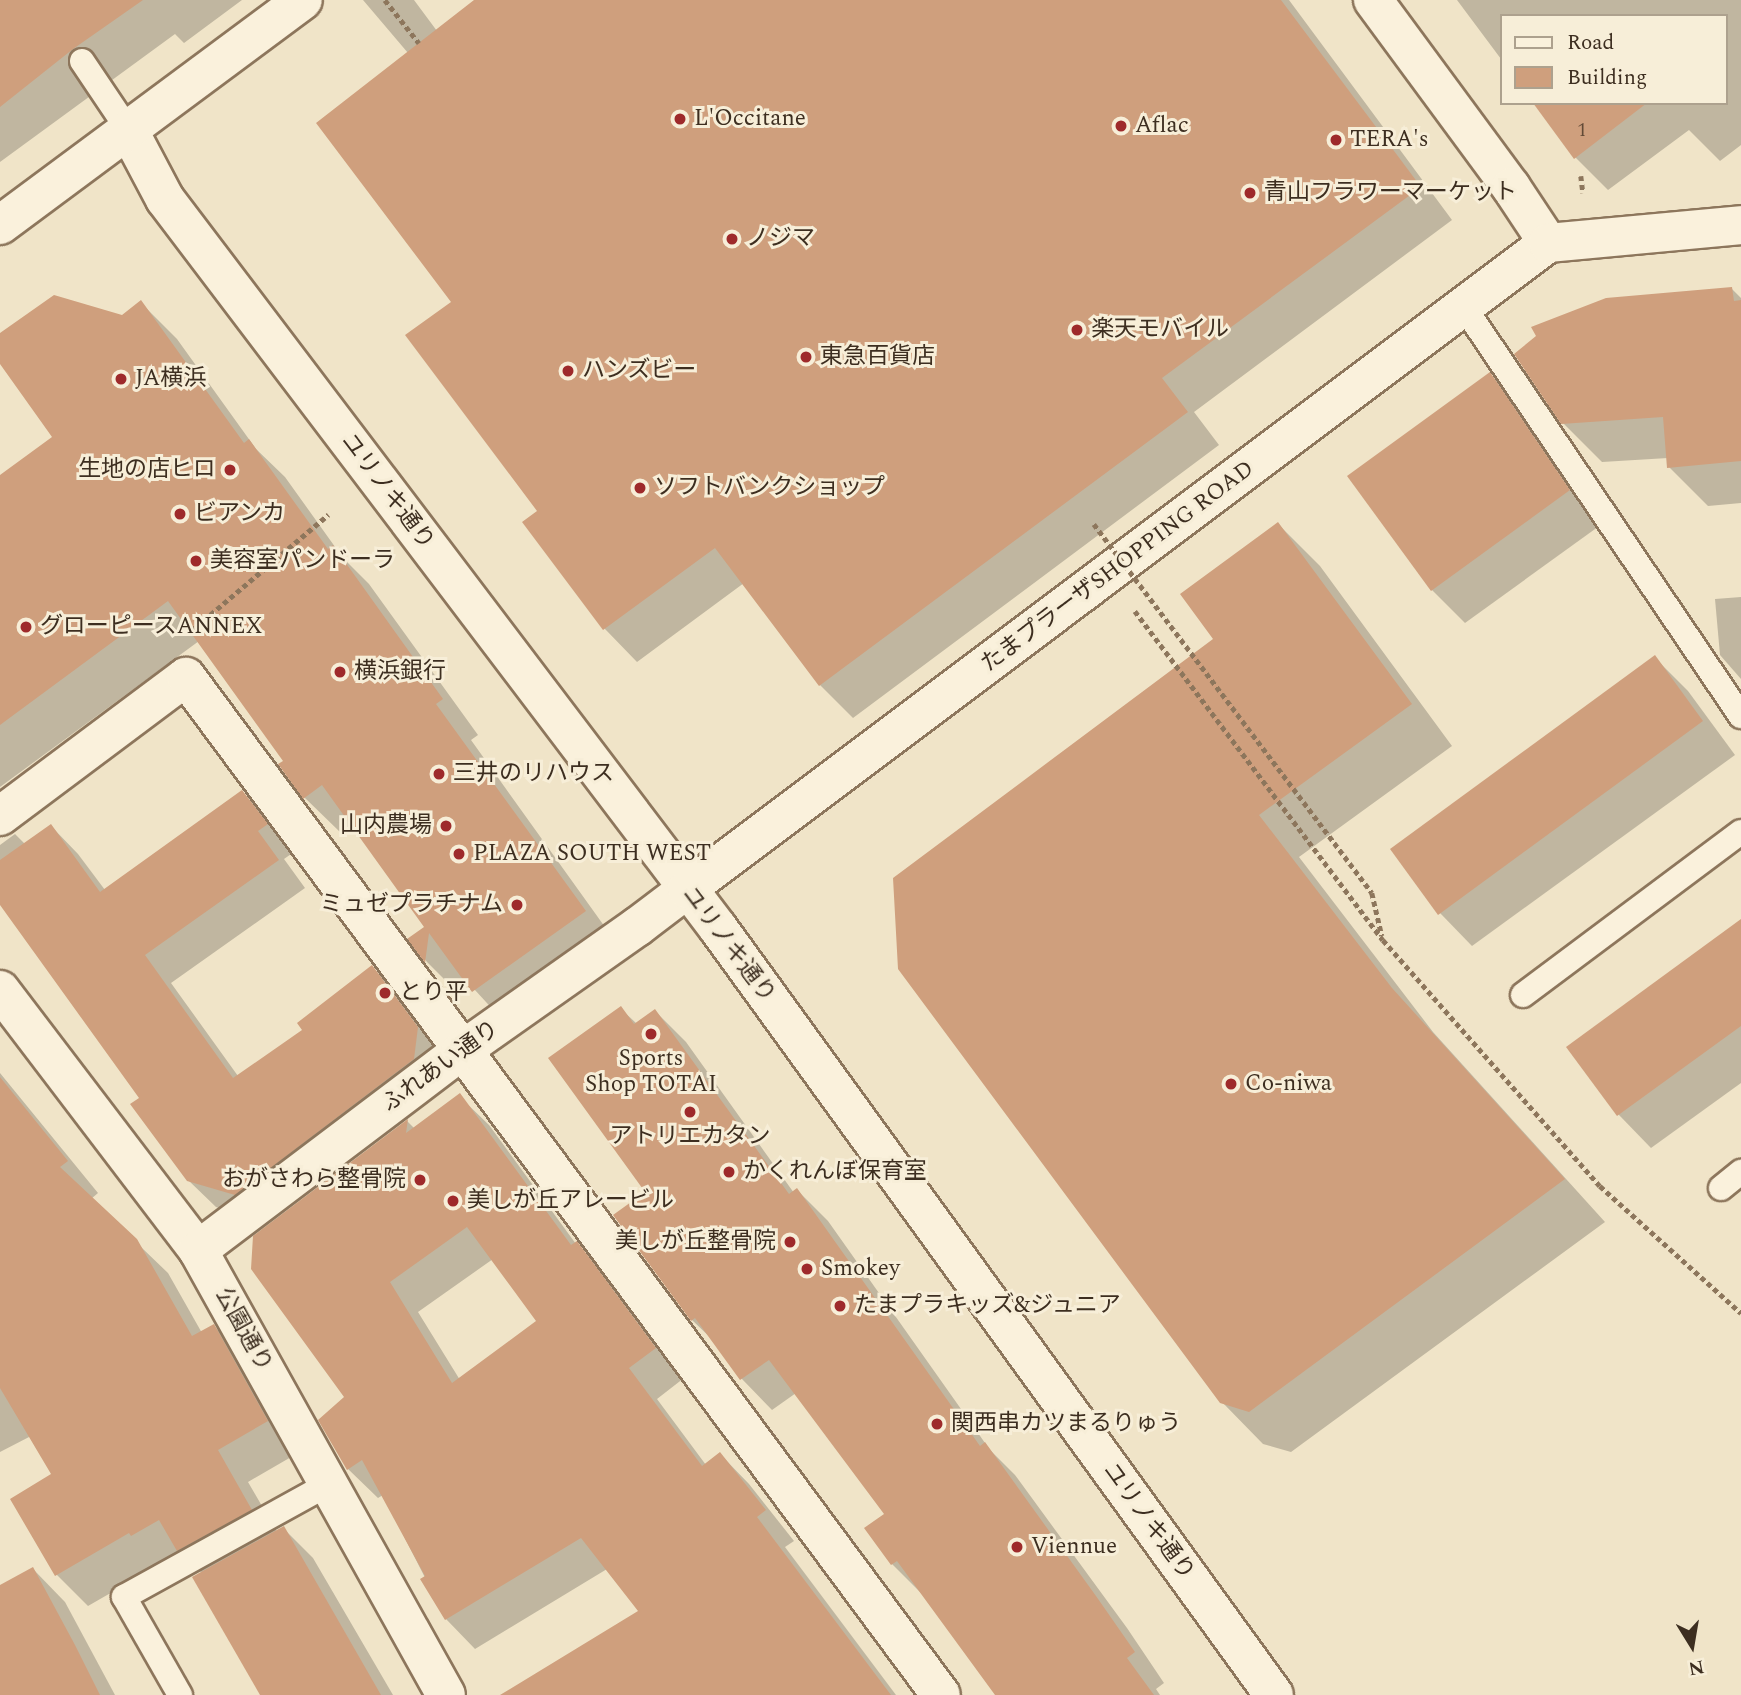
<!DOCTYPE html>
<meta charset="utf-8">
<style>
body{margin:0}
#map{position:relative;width:1741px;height:1695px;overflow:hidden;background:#f0e4c8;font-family:Spectral,"Noto Sans JP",serif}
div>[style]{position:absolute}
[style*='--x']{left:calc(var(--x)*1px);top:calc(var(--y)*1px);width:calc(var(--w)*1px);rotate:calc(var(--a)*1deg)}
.shadow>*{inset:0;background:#0003}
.building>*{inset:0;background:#cf9f7d}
.path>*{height:4.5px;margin-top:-2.25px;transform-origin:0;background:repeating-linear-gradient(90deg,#8d765c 0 5px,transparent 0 8.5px)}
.roads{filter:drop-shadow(2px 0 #8d765c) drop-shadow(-2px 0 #8d765c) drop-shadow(0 2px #8d765c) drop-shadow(0 -2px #8d765c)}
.lane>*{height:24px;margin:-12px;padding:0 12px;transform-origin:12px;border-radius:12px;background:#faf1dc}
.street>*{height:38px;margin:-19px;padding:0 19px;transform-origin:19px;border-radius:19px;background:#faf1dc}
.secondary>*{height:38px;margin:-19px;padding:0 19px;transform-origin:19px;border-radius:19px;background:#faf1dc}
.path-bridge>*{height:4.5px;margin-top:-2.25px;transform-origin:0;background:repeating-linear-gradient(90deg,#8d765c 0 5px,transparent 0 8.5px)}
.dots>*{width:19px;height:19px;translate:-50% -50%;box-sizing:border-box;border:4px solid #f7eed8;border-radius:50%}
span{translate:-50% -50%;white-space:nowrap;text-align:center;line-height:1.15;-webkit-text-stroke:6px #f7eed8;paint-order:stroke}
.number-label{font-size:19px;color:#624a37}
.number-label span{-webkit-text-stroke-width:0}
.poi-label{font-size:23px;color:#3d2e20}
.left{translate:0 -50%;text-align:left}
.right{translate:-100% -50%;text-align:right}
.street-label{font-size:23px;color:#3d2e20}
.legend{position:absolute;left:1500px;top:14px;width:228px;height:91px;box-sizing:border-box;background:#f7eed8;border:2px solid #ada18e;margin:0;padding:9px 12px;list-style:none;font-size:21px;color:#3d2e20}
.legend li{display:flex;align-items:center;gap:14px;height:35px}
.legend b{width:35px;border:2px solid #ada18e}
.north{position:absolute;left:1657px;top:1611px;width:70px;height:70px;-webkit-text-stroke:5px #f7eed8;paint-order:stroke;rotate:169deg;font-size:19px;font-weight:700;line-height:28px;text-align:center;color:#3d2e20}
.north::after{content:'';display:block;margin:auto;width:24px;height:32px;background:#3d2e20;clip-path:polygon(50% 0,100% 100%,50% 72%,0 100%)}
</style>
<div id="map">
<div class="shadow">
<div style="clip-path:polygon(0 0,242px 0,184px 43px,175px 34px,0 162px)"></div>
<div style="clip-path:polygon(363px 0,414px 0,437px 31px,477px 0,1289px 0,1452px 220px,1194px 412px,1219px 445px,853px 718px,820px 685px,744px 583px,637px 662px,605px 629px,525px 522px,539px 511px,453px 302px,408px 53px)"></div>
<div style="clip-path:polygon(1457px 0,1741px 0,1741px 145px,1720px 161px,1689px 130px,1608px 190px,1575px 157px,1534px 103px,1725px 103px,1725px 16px,1501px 16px,1501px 59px)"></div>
<div style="clip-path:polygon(1731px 288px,1741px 298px,1741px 503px,1708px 506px,1669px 467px,1668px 458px,1602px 462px,1563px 423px)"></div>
<div style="clip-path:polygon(141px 303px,177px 339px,256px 449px,285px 477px,343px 558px,369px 584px,478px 735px,471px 740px,620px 948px,509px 1027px,463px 977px,461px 996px,427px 962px,410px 939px,427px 927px,353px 825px,341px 833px,305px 798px,286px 761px,199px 641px,0 787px,0 478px,54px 437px,0 361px,0 336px,123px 317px)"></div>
<div style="clip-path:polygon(1490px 374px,1523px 407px,1602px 524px,1465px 623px,1432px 590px,1349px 477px)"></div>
<div style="clip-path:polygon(1278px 524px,1320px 566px,1452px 746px,1299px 857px,1433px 1032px,1605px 1222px,1291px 1452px,1263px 1444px,1221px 1401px,1215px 639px)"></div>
<div style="clip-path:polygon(1741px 597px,1741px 679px,1720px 655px,1715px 599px)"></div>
<div style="clip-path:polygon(1655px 658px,1688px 691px,1735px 755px,1472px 946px,1440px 913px)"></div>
<div style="clip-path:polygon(242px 792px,269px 819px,294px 852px,284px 859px,305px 888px,171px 983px,238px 1076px,305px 1030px,372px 967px,399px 994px,445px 1056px,263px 1221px,216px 1207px,188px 1180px,142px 1099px,0 902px,0 845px,15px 834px,25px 844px,51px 826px,78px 854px,105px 890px)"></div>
<div style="clip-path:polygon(1741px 922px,1741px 1083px,1651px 1148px,1619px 1115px,1569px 1047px)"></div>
<div style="clip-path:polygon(620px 1008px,637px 1024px,655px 1011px,686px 1042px,794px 1193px,797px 1190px,828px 1221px,990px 1450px,1015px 1475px,1127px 1628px,1164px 1683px,1156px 1689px,1160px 1695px,998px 1695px,923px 1595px,892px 1564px,886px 1515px,796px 1393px,772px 1410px,742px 1379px,717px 1344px,692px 1320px,615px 1216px,647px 1193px)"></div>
<div style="clip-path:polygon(0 1073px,98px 1193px,91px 1199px,168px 1273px,202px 1333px,214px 1326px,245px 1357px,298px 1453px,248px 1482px,277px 1532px,283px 1528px,313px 1558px,393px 1695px,262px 1695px,202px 1573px,184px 1555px,161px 1564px,88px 1606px,57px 1575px,53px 1475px,31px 1436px,0 1452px)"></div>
<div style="clip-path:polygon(evenodd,459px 1096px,489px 1125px,576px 1244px,606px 1273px,684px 1378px,657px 1399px,706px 1465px,720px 1454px,749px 1484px,794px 1541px,785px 1547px,896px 1695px,503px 1695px,640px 1612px,607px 1569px,475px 1649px,446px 1619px,383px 1495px,378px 1498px,348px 1469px,346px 1398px,407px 1121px,415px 1129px,459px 1096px,493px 1259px,539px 1321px,460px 1380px,418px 1312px,493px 1259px)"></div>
<div style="clip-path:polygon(33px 1569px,65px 1602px,115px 1695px,0 1695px,0 1587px)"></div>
</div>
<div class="building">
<div style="clip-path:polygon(0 0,143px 0,73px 49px,0 107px)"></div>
<div style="clip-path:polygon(474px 0,1281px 0,1421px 187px,1162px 378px,1188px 412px,819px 686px,715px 548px,603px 630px,522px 522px,537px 511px,405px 335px,451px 302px,316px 123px)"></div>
<div style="clip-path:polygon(1533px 103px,1647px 103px,1574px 159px)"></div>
<div style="clip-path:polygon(1732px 287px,1734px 301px,1741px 300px,1741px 461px,1667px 468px,1663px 417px,1561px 424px,1514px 354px,1536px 336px,1531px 327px,1606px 298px)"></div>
<div style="clip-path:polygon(54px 295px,122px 315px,141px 300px,244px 443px,249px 439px,328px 549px,333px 545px,443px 699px,436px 704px,586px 911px,472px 992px,429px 933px,425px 963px,407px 939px,424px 927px,322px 785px,303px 799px,278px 764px,283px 761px,168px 601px,0 725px,0 475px,52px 437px,0 364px,0 333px)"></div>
<div style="clip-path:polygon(1490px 372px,1570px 490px,1431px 591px,1347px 476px)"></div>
<div style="clip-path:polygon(1278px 522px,1412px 704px,1259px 815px,1392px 988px,1565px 1179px,1249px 1412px,1220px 1403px,898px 969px,893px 878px,1213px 639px,1180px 594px)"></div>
<div style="clip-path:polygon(1655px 655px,1703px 721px,1438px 915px,1390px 849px)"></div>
<div style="clip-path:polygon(242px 790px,268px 824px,258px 831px,279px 860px,145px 955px,233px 1078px,302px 1030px,297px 1023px,372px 965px,418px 1027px,414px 1059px,235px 1195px,187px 1181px,130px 1104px,139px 1098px,0 905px,0 860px,51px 824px,100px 892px)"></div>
<div style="clip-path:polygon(1741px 919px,1741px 1026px,1617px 1116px,1566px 1047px)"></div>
<div style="clip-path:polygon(621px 1006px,634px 1024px,655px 1009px,789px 1194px,797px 1188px,980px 1446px,985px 1442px,1096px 1596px,1135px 1652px,1127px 1658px,1154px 1695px,995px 1695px,897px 1561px,891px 1565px,864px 1528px,884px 1514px,769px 1360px,740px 1380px,695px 1318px,691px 1321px,613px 1215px,645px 1192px,548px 1058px)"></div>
<div style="clip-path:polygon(0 1077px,68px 1161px,60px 1167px,137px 1239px,192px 1336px,214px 1324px,268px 1421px,218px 1450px,252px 1510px,177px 1551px,159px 1520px,131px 1536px,129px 1533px,55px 1576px,10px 1499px,51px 1474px,0 1388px)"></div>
<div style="clip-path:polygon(evenodd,460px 1093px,571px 1245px,577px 1241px,656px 1348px,629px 1368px,702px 1466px,720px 1452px,766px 1510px,757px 1517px,891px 1695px,500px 1695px,638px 1611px,581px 1538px,445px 1620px,420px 1579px,425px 1576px,362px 1460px,347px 1470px,318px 1420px,344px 1397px,251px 1269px,253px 1236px,408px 1119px,406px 1133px,460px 1093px,467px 1227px,536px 1321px,452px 1383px,390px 1282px,467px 1227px)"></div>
<div style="clip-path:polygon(284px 1526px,381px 1695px,260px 1695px,192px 1577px)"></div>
<div style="clip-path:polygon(33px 1567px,75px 1645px,100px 1695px,0 1695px,0 1585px)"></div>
</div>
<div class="path">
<div style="--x:385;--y:0;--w:55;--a:51.7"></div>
<div style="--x:1581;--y:176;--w:17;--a:83"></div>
<div style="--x:1135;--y:611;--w:412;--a:53"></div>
<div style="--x:1383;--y:940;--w:328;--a:48.6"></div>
<div style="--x:1600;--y:1186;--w:190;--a:42"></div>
<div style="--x:191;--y:631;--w:180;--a:-40.3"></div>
<div style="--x:1372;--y:893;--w:44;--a:76.9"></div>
</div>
<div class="roads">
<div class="lane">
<div style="--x:82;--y:61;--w:84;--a:56.1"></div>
<div style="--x:1464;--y:307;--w:494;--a:55.9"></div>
<div style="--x:1523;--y:995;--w:272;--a:-36.8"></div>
<div style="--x:1721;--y:1188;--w:26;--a:-39"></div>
<div style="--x:180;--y:1695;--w:113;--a:-119.7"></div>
<div style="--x:124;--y:1597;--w:234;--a:-28.9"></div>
</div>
<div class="street">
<div style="--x:0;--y:816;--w:232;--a:-36.8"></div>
<div style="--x:186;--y:677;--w:1267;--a:53.44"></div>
<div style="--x:0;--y:990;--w:327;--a:52.7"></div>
<div style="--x:198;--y:1250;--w:509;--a:60.87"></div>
<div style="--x:198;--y:1250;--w:330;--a:-37.1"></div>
<div style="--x:461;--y:1051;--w:215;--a:-35.2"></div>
<div style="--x:637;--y:927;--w:63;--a:-37.2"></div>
</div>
<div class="secondary">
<div style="--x:1373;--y:0;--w:232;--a:53.6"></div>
<div style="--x:1511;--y:187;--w:67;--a:56.5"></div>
<div style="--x:129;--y:131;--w:77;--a:62.1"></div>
<div style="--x:165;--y:199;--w:915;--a:52.82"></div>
<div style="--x:718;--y:928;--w:947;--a:54.06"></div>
<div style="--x:0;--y:225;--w:377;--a:-36.6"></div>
<div style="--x:687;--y:889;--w:1076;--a:-36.88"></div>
<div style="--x:1548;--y:243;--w:194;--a:-5.3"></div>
</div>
</div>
<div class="path-bridge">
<div style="--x:1094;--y:524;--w:462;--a:53"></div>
</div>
<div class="dots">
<div style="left:680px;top:119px;background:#9e2a2b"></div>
<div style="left:1121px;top:126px;background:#9e2a2b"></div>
<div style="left:1336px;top:140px;background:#9e2a2b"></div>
<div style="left:1250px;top:193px;background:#9e2a2b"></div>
<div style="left:732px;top:239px;background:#9e2a2b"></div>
<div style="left:1077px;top:330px;background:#9e2a2b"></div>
<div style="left:806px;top:357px;background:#9e2a2b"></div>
<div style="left:568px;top:371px;background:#9e2a2b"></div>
<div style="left:121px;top:379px;background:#9e2a2b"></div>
<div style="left:230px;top:470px;background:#9e2a2b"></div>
<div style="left:640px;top:488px;background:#9e2a2b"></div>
<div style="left:180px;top:514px;background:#9e2a2b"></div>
<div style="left:196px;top:561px;background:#9e2a2b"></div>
<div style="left:26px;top:627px;background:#9e2a2b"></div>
<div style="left:340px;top:672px;background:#9e2a2b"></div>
<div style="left:439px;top:774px;background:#9e2a2b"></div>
<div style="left:446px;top:826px;background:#9e2a2b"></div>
<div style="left:459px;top:854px;background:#9e2a2b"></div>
<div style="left:517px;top:905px;background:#9e2a2b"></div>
<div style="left:385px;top:993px;background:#9e2a2b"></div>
<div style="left:651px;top:1034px;background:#9e2a2b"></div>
<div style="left:1231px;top:1084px;background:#9e2a2b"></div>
<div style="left:690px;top:1112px;background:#9e2a2b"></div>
<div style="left:729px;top:1172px;background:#9e2a2b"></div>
<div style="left:420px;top:1180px;background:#9e2a2b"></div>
<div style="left:453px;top:1201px;background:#9e2a2b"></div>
<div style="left:790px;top:1242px;background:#9e2a2b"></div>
<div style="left:807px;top:1269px;background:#9e2a2b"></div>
<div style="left:840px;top:1306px;background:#9e2a2b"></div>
<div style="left:937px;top:1424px;background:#9e2a2b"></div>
<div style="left:1017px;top:1547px;background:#9e2a2b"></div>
</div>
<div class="number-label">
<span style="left:1582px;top:131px">1</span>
</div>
<div class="poi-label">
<span class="left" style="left:694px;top:119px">L'Occitane</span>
<span class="left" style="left:1135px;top:126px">Aflac</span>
<span class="left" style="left:1350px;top:140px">TERA's</span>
<span class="left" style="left:1264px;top:193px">青山フラワーマーケット</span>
<span class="left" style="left:746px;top:239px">ノジマ</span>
<span class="left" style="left:1091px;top:330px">楽天モバイル</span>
<span class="left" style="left:820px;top:357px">東急百貨店</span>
<span class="left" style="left:582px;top:371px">ハンズビー</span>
<span class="left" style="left:135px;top:379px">JA横浜</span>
<span class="right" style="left:216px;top:470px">生地の店ヒロ</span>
<span class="left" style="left:654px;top:488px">ソフトバンクショップ</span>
<span class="left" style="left:194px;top:514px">ビアンカ</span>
<span class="left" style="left:210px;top:561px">美容室パンドーラ</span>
<span class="left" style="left:40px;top:627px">グローピースANNEX</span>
<span class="left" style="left:354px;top:672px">横浜銀行</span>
<span class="left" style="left:453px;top:774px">三井のリハウス</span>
<span class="right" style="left:432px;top:826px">山内農場</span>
<span class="left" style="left:473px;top:854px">PLAZA SOUTH WEST</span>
<span class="right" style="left:503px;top:905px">ミュゼプラチナム</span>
<span class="left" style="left:399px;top:993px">とり平</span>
<span style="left:651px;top:1072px">Sports<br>Shop TOTAI</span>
<span class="left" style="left:1245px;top:1084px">Co-niwa</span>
<span style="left:690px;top:1137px">アトリエカタン</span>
<span class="left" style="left:743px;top:1172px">かくれんぼ保育室</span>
<span class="right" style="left:406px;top:1180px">おがさわら整骨院</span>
<span class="left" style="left:467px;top:1201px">美しが丘アレービル</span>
<span class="right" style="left:776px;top:1242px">美しが丘整骨院</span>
<span class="left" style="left:821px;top:1269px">Smokey</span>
<span class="left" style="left:854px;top:1306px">たまプラキッズ&amp;ジュニア</span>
<span class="left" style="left:951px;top:1424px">関西串カツまるりゅう</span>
<span class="left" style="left:1031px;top:1547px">Viennue</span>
</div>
<div class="street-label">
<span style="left:387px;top:492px;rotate:53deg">ユリノキ通り</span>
<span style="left:1118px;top:567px;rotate:-37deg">たまプラーザSHOPPING ROAD</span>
<span style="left:728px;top:945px;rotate:53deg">ユリノキ通り</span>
<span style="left:441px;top:1067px;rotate:-36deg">ふれあい通り</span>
<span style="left:243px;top:1330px;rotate:61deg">公園通り</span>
<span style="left:1148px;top:1522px;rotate:54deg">ユリノキ通り</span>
</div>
<ul class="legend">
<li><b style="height:9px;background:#faf1dc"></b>Road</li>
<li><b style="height:19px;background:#cf9f7d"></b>Building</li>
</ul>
<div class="north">N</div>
</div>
